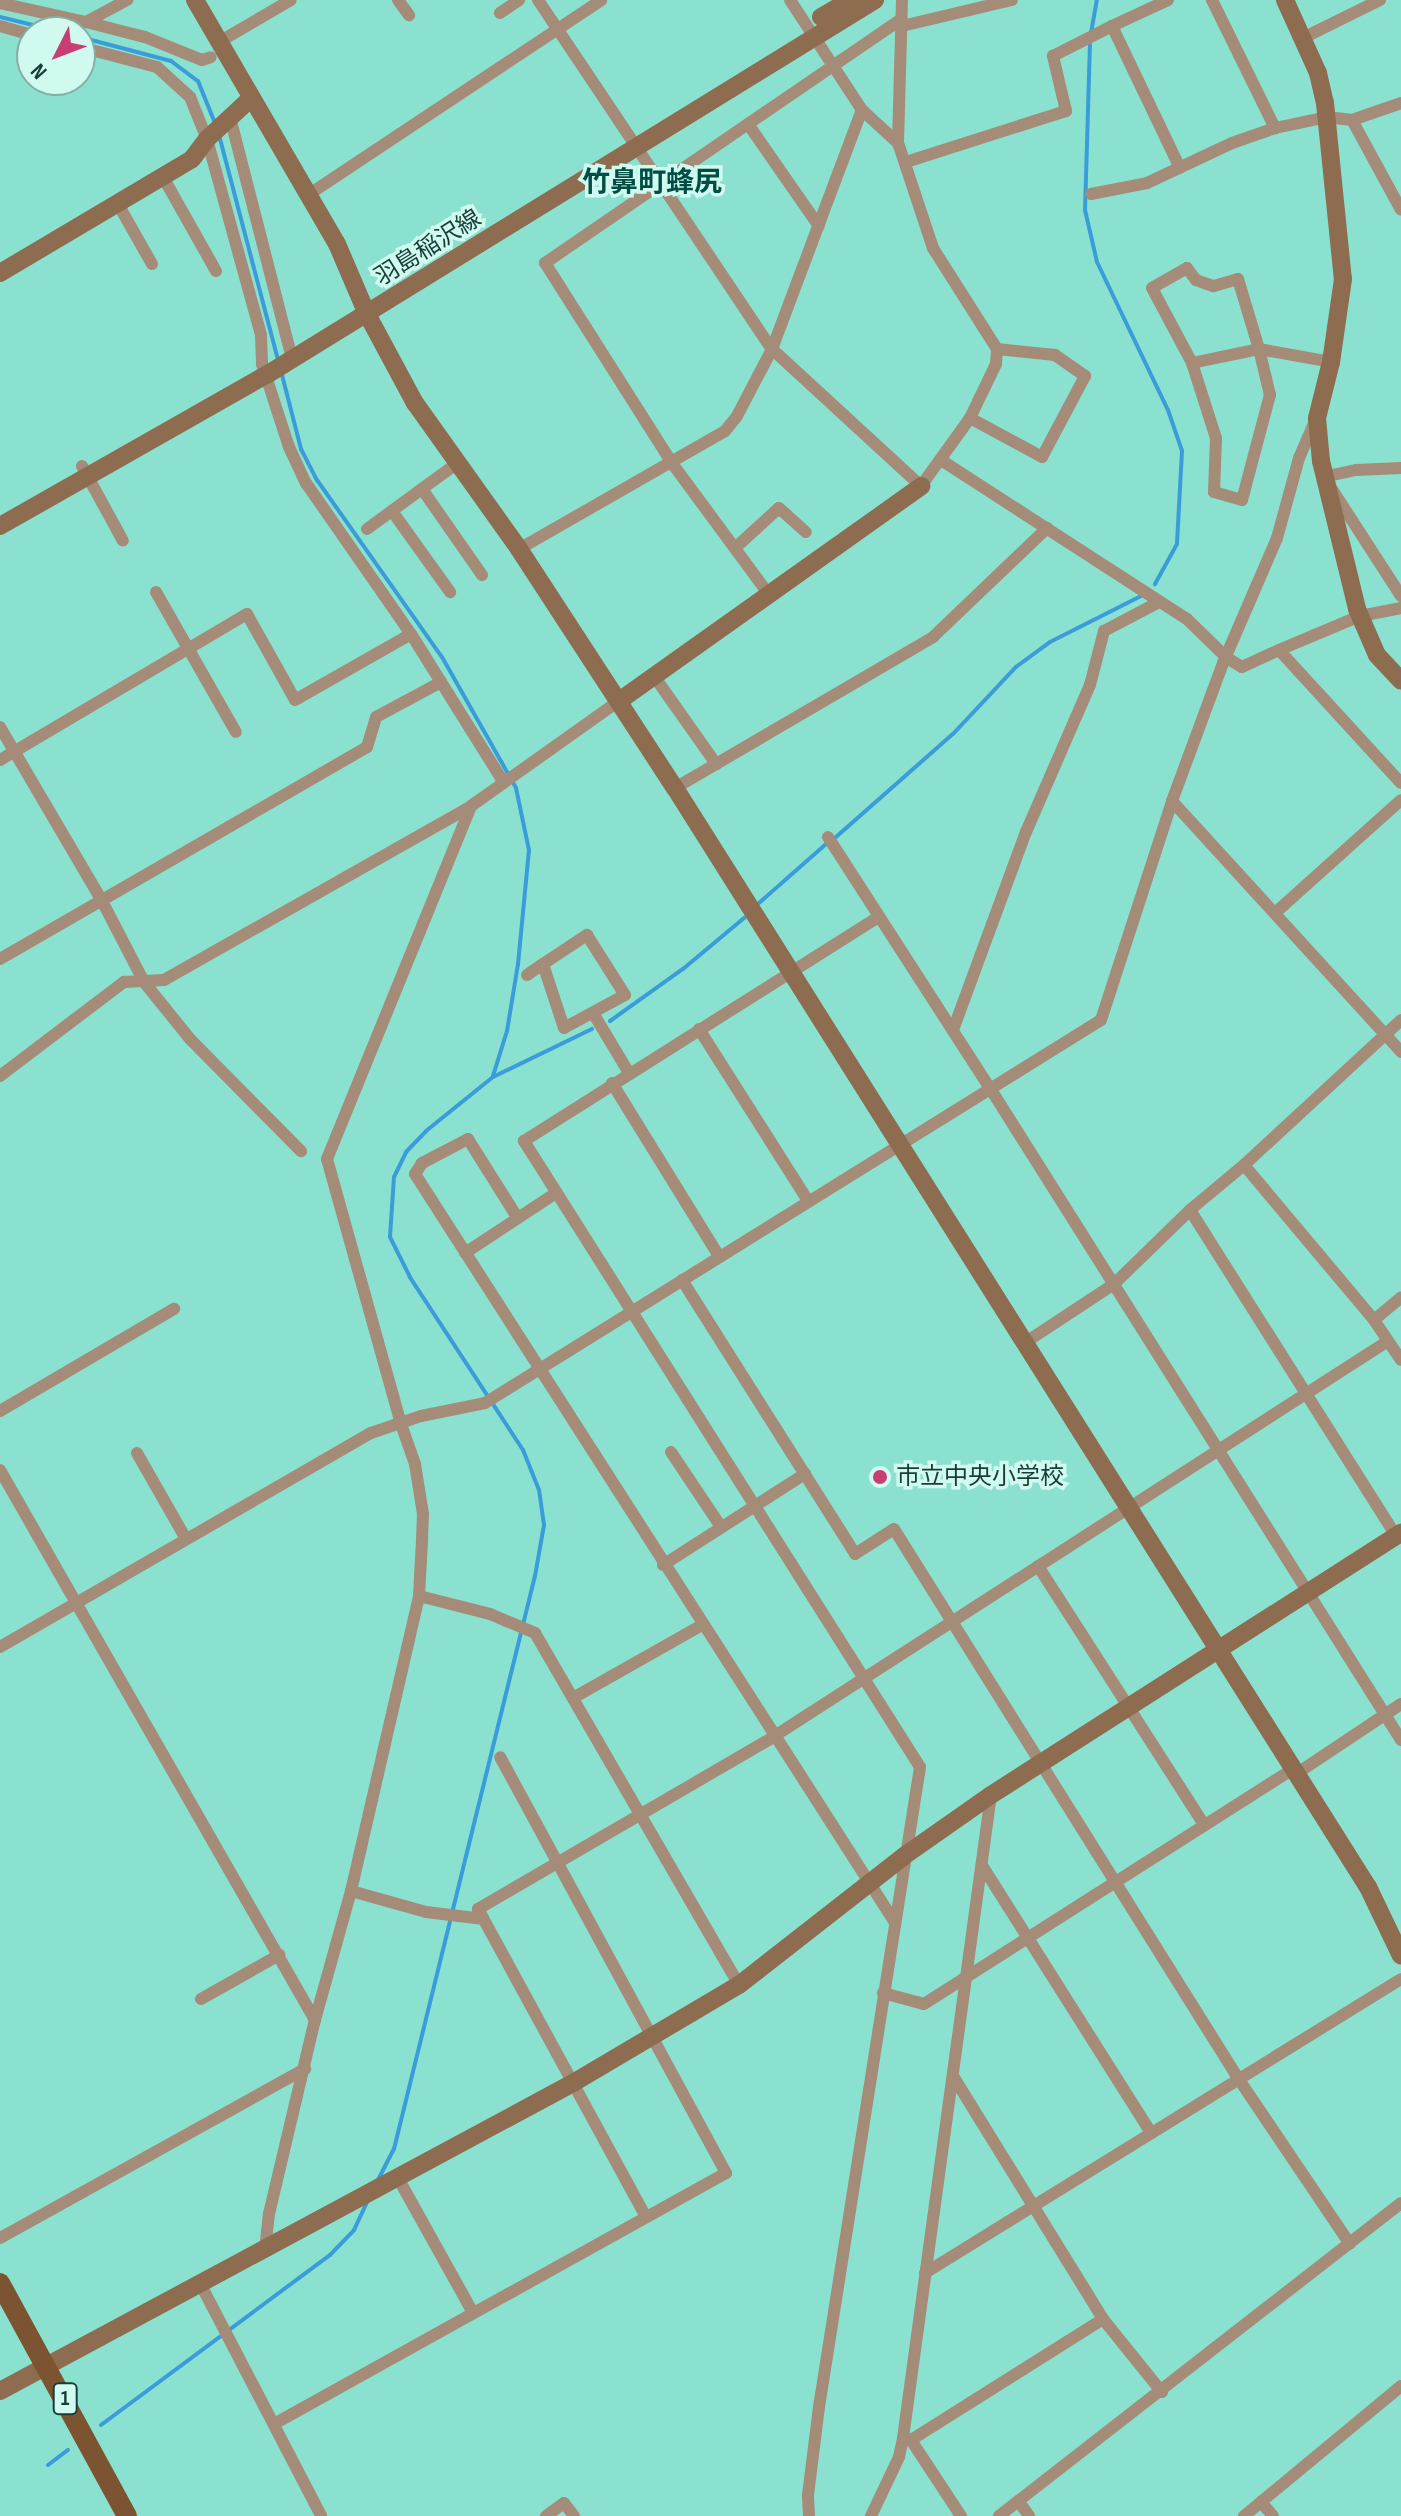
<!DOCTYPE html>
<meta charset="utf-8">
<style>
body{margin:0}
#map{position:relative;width:1401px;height:2516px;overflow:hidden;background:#8be1d0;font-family:"Sofia Sans Condensed","Noto Sans JP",sans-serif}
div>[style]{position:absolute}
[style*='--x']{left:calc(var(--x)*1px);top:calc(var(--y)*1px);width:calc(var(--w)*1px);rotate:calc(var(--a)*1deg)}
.stream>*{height:4px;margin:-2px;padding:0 2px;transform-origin:2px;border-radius:2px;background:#3a9dd9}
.street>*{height:12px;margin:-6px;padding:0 6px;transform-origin:6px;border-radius:6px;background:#a48c79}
.secondary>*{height:18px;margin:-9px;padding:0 9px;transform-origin:9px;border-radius:9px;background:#8e6c50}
.primary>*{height:20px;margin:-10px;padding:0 10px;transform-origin:10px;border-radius:10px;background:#7d5431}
.dots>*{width:22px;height:22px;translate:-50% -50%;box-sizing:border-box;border:4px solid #d0f9f0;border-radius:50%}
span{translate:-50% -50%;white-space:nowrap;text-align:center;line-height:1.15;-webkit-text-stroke:7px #d0f9f0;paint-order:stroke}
.shield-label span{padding:2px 6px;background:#d0f9f0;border:2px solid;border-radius:6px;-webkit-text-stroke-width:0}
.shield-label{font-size:22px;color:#183d36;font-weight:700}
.street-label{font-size:24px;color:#183d36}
.poi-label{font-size:24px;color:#183d36}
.left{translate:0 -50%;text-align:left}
.quarter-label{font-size:28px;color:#004e44;font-weight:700}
.north{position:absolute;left:16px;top:16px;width:80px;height:80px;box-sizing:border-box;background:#d0f9f0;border:2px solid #86aea6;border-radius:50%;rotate:228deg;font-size:22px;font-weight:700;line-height:32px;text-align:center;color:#183d36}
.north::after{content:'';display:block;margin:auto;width:28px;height:36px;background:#c73d74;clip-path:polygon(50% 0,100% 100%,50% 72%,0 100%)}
</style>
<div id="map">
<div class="stream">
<div style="--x:0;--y:17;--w:63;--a:13.8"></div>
<div style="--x:1091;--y:33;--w:34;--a:-80"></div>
<div style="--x:80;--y:37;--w:94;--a:14.8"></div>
<div style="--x:171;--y:61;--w:34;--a:37"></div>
<div style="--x:198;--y:81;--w:45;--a:68"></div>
<div style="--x:1090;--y:42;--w:168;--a:91.7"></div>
<div style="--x:1085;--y:210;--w:53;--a:77"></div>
<div style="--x:1097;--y:262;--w:164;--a:64.4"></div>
<div style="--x:1168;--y:410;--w:43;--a:71.1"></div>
<div style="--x:1182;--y:451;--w:93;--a:93.1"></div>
<div style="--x:1177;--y:544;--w:46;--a:118.8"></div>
<div style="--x:219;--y:135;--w:236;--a:75.3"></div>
<div style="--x:281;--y:371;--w:81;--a:75.6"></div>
<div style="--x:301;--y:449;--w:35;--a:63"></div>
<div style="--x:317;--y:480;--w:217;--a:54.8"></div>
<div style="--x:442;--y:657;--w:150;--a:60.5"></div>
<div style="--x:516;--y:788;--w:63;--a:78.2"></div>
<div style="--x:529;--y:850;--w:115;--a:95.5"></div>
<div style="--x:518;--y:964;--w:68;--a:99.3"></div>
<div style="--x:507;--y:1031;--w:47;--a:107.3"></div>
<div style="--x:836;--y:837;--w:156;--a:-41.4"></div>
<div style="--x:953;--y:734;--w:92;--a:-46.8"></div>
<div style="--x:1016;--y:667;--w:42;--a:-36.3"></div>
<div style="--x:1050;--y:642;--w:102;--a:-26.8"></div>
<div style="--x:759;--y:903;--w:89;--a:-41.4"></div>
<div style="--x:610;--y:1021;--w:90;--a:-35.5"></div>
<div style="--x:683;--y:969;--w:80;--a:-39.9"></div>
<div style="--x:377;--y:2182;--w:37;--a:-63"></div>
<div style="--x:394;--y:2149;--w:590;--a:-76.18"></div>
<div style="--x:535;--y:1576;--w:52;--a:-80"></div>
<div style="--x:544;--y:1525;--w:35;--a:-98"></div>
<div style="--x:539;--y:1490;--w:43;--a:-111.8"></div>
<div style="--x:523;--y:1450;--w:207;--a:-123.2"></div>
<div style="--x:410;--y:1277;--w:45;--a:-116.6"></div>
<div style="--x:390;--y:1237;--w:60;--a:-86.2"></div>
<div style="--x:394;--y:1177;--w:28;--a:-64"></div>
<div style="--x:406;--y:1152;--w:29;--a:-46"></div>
<div style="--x:426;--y:1131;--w:86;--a:-38.9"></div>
<div style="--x:493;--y:1077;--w:110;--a:-25.9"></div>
<div style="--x:101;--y:2425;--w:285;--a:-36.6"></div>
<div style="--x:330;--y:2255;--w:35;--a:-46"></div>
<div style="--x:354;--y:2230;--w:33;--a:-65"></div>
<div style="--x:48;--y:2465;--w:25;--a:-37"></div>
</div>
<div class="street">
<div style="--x:398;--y:0;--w:19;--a:54"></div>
<div style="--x:538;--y:0;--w:420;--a:56.2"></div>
<div style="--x:772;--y:349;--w:202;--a:42.6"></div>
<div style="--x:921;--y:486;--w:84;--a:-54.2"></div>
<div style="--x:970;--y:418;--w:60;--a:-64.3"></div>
<div style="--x:996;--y:364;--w:15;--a:-86"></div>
<div style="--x:997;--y:349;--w:120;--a:-122.4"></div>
<div style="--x:933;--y:248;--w:111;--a:-108.4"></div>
<div style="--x:898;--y:143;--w:49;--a:-137.5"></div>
<div style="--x:862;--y:110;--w:131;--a:-123.2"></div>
<div style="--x:1168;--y:0;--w:62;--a:155.1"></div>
<div style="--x:1112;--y:26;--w:157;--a:64.4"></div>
<div style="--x:1212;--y:0;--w:143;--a:63.8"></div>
<div style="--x:0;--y:3;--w:88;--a:12.5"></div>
<div style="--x:86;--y:22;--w:47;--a:-28.2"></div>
<div style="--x:500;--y:13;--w:23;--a:-34"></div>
<div style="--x:86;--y:22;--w:61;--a:14.3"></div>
<div style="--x:145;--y:37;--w:61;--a:22"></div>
<div style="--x:202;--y:60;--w:9;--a:-18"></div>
<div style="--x:0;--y:26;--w:33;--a:16"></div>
<div style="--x:902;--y:26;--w:113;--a:-13.3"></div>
<div style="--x:1303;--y:38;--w:86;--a:-26.3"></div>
<div style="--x:219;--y:42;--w:83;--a:-30.3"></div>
<div style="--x:80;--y:47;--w:80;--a:14.6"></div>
<div style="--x:157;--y:67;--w:45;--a:42.3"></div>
<div style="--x:190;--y:97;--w:45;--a:68"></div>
<div style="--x:207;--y:139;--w:203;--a:74.6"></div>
<div style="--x:261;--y:335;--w:29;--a:88"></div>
<div style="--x:262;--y:364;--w:87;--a:72"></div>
<div style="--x:289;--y:447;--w:40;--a:65"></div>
<div style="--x:306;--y:483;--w:184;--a:55.2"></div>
<div style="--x:411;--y:634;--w:173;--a:58"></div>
<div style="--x:230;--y:117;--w:250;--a:75.6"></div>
<div style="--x:1352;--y:120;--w:102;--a:61.4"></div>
<div style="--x:748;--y:124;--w:124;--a:55.2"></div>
<div style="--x:898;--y:143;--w:143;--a:-88.4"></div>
<div style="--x:906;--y:162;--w:168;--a:-17.7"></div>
<div style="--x:1066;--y:111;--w:57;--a:-103.3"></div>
<div style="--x:1053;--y:56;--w:66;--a:-27"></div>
<div style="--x:163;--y:177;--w:108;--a:60.6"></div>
<div style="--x:1091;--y:194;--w:57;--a:-11.1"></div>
<div style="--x:1147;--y:183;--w:94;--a:-25.2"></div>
<div style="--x:1232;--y:143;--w:46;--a:-19.2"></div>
<div style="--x:1275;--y:128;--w:53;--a:-11.9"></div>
<div style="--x:1327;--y:117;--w:25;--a:7"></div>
<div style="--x:1352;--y:120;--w:52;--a:-19.1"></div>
<div style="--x:308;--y:195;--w:352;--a:-33.6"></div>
<div style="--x:118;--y:204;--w:69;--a:60.5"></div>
<div style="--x:1192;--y:363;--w:79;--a:72.3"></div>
<div style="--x:1216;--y:438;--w:54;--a:92.1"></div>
<div style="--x:1214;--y:492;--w:29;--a:16"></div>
<div style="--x:1242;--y:500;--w:109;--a:-75.1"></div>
<div style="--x:1270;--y:395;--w:47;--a:-103.4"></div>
<div style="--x:1259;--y:349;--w:73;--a:-106.7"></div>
<div style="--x:1238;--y:279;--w:26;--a:164"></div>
<div style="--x:1213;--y:286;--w:18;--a:-161"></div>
<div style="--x:1196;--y:280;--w:15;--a:-127"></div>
<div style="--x:1187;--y:268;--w:40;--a:150.3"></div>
<div style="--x:1152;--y:288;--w:85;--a:61.9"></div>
<div style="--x:1192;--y:363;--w:68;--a:-11.8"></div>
<div style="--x:1259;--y:349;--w:73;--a:10.2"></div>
<div style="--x:970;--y:418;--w:82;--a:28.4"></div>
<div style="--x:1042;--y:457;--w:92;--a:-62"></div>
<div style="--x:1085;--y:376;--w:37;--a:-145"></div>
<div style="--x:1055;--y:355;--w:58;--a:-174.1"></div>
<div style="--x:941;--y:460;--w:293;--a:32.9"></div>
<div style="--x:1187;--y:619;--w:56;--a:44.3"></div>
<div style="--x:1227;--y:658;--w:17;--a:31"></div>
<div style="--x:1242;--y:667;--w:41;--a:-24.7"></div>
<div style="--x:1279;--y:650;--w:180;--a:47.5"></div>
<div style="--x:82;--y:466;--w:85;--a:61.3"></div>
<div style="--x:1401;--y:468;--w:45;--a:177.5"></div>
<div style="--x:1356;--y:470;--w:33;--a:168"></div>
<div style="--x:1324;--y:477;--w:142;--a:57.1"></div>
<div style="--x:422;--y:489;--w:105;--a:55.1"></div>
<div style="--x:392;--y:511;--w:100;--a:54.4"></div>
<div style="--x:367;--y:529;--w:110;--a:-36.1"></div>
<div style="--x:735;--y:548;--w:59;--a:-42.3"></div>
<div style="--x:779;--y:508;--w:36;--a:42"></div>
<div style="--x:519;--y:549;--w:237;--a:-29.8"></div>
<div style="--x:725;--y:431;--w:19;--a:-51"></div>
<div style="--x:737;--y:416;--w:76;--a:-62.4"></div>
<div style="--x:772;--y:349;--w:255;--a:-69.4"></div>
<div style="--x:156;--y:592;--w:161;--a:60.3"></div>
<div style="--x:770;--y:596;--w:165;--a:-126.4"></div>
<div style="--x:672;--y:463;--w:237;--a:-122.4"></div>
<div style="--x:545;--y:263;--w:432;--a:-34.4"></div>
<div style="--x:1279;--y:650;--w:88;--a:-22.8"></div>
<div style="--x:1360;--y:616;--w:42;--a:-11"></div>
<div style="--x:654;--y:676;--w:108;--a:54.8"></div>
<div style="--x:0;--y:727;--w:199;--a:59.6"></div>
<div style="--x:101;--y:899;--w:93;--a:62.6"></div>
<div style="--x:144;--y:982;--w:73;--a:51.1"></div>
<div style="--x:190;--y:1039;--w:158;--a:45.3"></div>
<div style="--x:0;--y:760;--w:287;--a:-30.6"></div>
<div style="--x:247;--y:614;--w:98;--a:60.8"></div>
<div style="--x:295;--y:700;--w:133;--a:-29.6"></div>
<div style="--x:675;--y:788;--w:299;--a:-30.3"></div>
<div style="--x:933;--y:637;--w:158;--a:-43.7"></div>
<div style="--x:1172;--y:801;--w:340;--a:47.6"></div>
<div style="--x:828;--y:837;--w:299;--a:57.2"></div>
<div style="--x:990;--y:1088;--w:771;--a:57.77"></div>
<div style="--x:1275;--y:913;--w:169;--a:-41.9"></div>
<div style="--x:0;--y:959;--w:424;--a:-30"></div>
<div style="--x:367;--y:747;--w:31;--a:-73"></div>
<div style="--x:376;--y:717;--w:74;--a:-28.3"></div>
<div style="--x:527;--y:975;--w:19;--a:-35"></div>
<div style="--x:543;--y:964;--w:53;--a:-33.4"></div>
<div style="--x:587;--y:935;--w:71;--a:57.7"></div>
<div style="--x:625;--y:995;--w:69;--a:151.6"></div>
<div style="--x:564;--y:1028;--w:67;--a:-108.2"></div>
<div style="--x:593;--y:1013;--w:70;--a:59"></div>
<div style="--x:699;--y:1029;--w:204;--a:57.6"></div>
<div style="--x:953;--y:1030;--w:211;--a:-69.8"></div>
<div style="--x:1026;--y:832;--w:160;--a:-66.5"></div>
<div style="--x:1090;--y:685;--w:56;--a:-75.5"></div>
<div style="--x:1104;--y:631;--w:62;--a:-27.8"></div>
<div style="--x:0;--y:1076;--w:156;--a:-37.2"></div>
<div style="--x:124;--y:982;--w:40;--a:-2.9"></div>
<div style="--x:164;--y:980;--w:353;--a:-29.5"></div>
<div style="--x:471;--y:806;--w:181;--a:-35.4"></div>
<div style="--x:612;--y:1083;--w:203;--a:58.3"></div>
<div style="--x:1244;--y:1165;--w:202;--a:50"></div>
<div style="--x:1374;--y:1320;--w:48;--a:56"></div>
<div style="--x:1190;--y:1210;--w:386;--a:57.7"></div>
<div style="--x:517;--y:1217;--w:92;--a:-122.1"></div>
<div style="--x:468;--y:1139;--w:52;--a:152.4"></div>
<div style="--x:422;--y:1163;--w:13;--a:122"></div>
<div style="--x:415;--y:1174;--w:887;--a:57.33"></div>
<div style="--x:465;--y:1253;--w:109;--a:-33.4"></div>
<div style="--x:682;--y:1280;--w:324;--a:57.7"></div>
<div style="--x:855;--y:1554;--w:46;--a:-32.7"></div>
<div style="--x:894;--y:1529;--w:648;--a:57.93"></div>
<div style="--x:1238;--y:2078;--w:200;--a:56"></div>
<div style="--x:1374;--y:1320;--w:35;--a:-40"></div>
<div style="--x:1026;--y:1342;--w:105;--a:-33.4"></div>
<div style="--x:1114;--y:1284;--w:106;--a:-44.2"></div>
<div style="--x:1190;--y:1210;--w:70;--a:-39.8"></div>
<div style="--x:1244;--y:1165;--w:214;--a:-42.7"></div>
<div style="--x:0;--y:1411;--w:202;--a:-30.4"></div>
<div style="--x:671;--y:1452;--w:90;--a:56.3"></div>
<div style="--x:137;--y:1453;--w:99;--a:60.3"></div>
<div style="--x:0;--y:1470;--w:634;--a:60.2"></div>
<div style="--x:663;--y:1565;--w:169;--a:-32.7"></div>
<div style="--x:1038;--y:1566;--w:308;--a:57.3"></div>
<div style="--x:419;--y:1596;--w:73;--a:14.2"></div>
<div style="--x:490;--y:1614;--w:49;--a:22.9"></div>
<div style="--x:535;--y:1633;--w:407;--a:59.9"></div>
<div style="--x:0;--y:1647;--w:428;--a:-30"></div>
<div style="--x:371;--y:1433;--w:53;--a:-18.8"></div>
<div style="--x:421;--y:1416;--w:65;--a:-11.5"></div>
<div style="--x:485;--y:1403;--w:725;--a:-31.87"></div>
<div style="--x:1101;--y:1020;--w:230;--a:-72"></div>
<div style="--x:1172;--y:801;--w:147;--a:-69.7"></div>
<div style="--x:1223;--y:663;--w:136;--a:-66.6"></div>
<div style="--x:1277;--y:538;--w:83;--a:-74.6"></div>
<div style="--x:1299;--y:458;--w:40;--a:-66.6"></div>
<div style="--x:573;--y:1698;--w:148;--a:-29.5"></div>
<div style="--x:1296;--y:1774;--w:126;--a:-33.7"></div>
<div style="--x:983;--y:1867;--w:315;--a:57.7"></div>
<div style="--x:351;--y:1891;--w:78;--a:15.6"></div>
<div style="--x:426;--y:1912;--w:58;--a:6.9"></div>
<div style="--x:883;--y:1993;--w:42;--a:15"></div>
<div style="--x:924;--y:2004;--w:437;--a:-32.5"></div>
<div style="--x:201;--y:1999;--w:90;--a:-29.4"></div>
<div style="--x:953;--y:2076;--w:286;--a:58.3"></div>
<div style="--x:1103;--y:2319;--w:94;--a:51.1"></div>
<div style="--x:398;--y:2178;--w:154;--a:60.9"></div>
<div style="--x:646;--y:2217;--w:351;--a:-118.6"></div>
<div style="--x:478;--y:1909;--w:341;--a:-30.2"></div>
<div style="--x:773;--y:1737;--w:731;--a:-32.78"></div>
<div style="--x:0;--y:2238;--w:349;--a:-29"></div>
<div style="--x:265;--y:2251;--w:37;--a:-84"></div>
<div style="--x:269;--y:2214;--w:199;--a:-76.7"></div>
<div style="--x:315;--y:2020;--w:134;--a:-74.4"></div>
<div style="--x:351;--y:1891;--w:303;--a:-77"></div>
<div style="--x:419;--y:1596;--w:55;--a:-86.9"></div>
<div style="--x:422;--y:1541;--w:27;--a:-88"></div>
<div style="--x:423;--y:1514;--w:51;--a:-99.1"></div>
<div style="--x:415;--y:1464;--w:42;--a:-109.3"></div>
<div style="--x:401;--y:1424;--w:275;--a:-105.6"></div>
<div style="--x:327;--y:1159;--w:381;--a:-67.8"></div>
<div style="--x:925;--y:2273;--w:559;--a:-31.7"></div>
<div style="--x:201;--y:2285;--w:260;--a:62.5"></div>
<div style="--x:274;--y:2424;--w:517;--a:-29.04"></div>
<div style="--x:726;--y:2173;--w:473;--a:-118.5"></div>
<div style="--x:903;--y:2438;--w:8;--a:14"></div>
<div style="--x:911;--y:2440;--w:227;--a:-32.2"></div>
<div style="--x:911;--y:2440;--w:91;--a:56.7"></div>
<div style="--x:1019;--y:2502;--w:17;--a:54"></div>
<div style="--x:1261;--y:2502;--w:18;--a:49"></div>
<div style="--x:546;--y:2516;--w:22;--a:-36"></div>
<div style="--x:564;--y:2503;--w:16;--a:52"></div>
<div style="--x:809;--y:2516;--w:21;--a:-93"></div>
<div style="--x:808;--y:2495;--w:89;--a:-82.9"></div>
<div style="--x:819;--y:2407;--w:648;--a:-81.03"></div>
<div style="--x:920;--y:1767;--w:741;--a:-122.32"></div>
<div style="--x:524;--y:1141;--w:420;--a:-32.3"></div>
<div style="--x:871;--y:2516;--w:65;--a:-64.6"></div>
<div style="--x:899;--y:2457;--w:19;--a:-78"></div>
<div style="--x:903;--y:2438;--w:649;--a:-82.21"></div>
<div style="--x:999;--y:2516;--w:509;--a:-37.9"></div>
<div style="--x:1244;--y:2516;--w:204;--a:-39.6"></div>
</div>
<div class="secondary">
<div style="--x:195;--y:0;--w:282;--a:59.8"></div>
<div style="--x:337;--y:244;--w:76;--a:66.8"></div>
<div style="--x:367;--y:314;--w:101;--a:61.7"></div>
<div style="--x:415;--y:403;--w:179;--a:54.5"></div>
<div style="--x:519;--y:549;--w:285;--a:56.9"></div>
<div style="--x:675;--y:788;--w:1299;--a:57.77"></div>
<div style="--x:1368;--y:1887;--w:76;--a:64.4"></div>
<div style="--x:1285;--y:0;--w:80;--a:65.7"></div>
<div style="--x:1318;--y:73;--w:31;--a:77"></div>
<div style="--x:1325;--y:103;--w:177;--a:84.2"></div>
<div style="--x:1343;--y:279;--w:84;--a:98.2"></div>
<div style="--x:1331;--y:362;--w:58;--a:104"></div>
<div style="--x:1317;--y:418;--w:43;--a:84.7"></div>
<div style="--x:1321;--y:461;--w:152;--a:76.3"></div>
<div style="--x:1357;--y:609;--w:50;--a:66.5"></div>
<div style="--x:1377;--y:655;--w:35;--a:47"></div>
<div style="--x:821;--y:17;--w:34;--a:-30"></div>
<div style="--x:0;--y:273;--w:223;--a:-30.7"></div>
<div style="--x:192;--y:159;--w:25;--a:-53"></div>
<div style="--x:207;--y:139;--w:59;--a:-42.9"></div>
<div style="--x:0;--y:526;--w:308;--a:-29.6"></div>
<div style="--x:268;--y:374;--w:713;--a:-31.64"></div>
<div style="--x:619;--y:701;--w:371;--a:-35.4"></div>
<div style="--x:0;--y:2391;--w:651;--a:-28.26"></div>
<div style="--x:573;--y:2083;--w:193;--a:-30.6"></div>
<div style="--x:739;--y:1985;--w:209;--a:-38"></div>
<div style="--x:904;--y:1856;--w:106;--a:-35"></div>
<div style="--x:991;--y:1795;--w:487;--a:-32.6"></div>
</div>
<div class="primary">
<div style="--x:0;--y:2283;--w:265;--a:61.4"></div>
</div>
<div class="dots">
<div style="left:880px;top:1477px;background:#c73d74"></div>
</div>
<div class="shield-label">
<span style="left:65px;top:2399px">1</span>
</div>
<div class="street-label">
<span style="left:428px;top:248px;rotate:-32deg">羽島稲沢線</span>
</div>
<div class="poi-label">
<span class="left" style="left:896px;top:1477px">市立中央小学校</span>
</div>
<div class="quarter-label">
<span style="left:652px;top:183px">竹鼻町蜂尻</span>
</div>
<div class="north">N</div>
</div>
